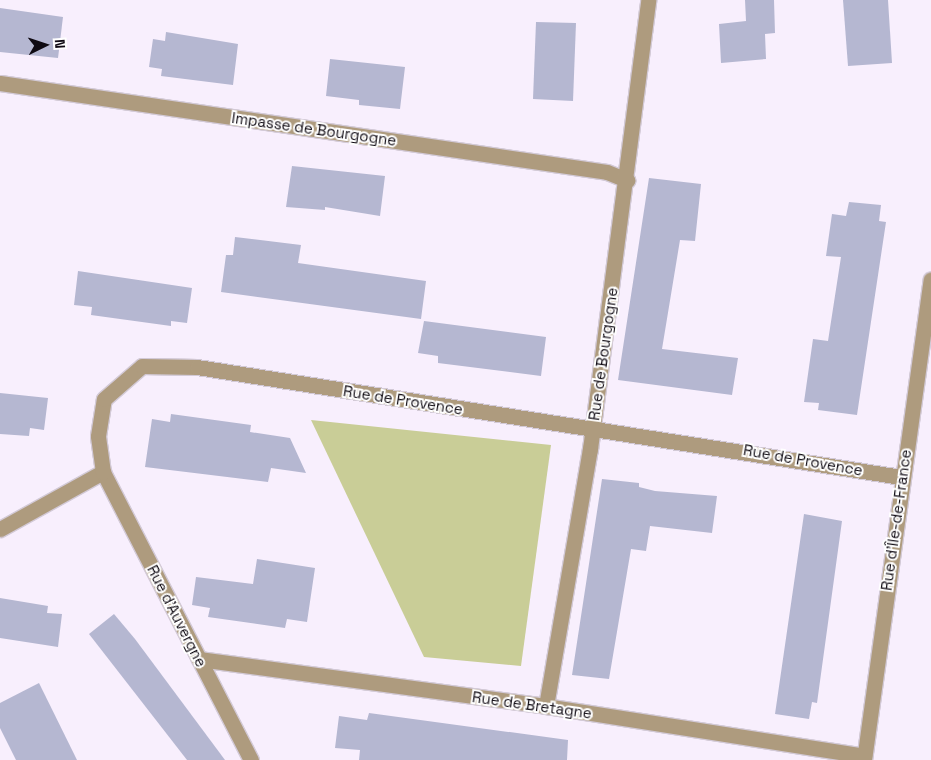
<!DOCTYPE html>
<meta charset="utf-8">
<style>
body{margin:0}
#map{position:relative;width:931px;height:760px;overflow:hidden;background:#f8effd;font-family:"Space Grotesk",sans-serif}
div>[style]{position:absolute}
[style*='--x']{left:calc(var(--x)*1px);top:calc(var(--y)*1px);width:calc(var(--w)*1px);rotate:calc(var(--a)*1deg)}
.green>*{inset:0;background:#c9cd97}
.building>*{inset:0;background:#b5b7d1}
.roads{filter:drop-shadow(1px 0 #d3cad7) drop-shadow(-1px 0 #d3cad7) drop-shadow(0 1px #d3cad7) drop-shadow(0 -1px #d3cad7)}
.street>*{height:15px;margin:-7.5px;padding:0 7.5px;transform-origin:7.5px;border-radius:7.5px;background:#ae9b7e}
span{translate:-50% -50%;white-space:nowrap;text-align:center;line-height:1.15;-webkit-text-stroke:4px #fff;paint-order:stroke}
.street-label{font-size:15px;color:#0f0a12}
.north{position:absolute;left:20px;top:20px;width:50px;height:50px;-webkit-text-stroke:4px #fff;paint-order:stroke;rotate:86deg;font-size:14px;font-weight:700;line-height:20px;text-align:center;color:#0f0a12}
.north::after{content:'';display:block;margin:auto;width:18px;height:22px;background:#0f0a12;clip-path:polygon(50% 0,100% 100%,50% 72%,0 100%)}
</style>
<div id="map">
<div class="green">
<div style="clip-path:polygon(311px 420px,551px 445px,521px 666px,424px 657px)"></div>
</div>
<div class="building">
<div style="clip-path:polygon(745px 0,774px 0,775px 33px,765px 34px,766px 59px,721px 63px,719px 24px,746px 21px)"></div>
<div style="clip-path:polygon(843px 0,888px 0,892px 63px,848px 66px)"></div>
<div style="clip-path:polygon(0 8px,63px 17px,58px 58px,0 52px)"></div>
<div style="clip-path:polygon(536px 22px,576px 23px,573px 101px,533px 99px)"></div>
<div style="clip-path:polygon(166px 32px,238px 44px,233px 85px,161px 76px,162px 69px,149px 67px,153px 39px,165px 41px)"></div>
<div style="clip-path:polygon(330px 59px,405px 67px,400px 109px,359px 105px,359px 100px,326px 96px)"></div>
<div style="clip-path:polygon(292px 166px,385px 176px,380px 216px,325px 207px,325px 210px,286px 207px)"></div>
<div style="clip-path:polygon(649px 178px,701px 184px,695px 241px,680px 240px,662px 349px,738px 358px,732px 395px,618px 380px)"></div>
<div style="clip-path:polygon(849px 202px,881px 205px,879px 221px,886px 222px,857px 415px,818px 410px,819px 403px,804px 402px,813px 339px,828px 341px,841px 257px,826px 256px,832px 214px,846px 216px)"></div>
<div style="clip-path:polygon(235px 237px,301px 245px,298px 263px,426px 281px,421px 319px,221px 292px,226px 255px,233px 255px)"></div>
<div style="clip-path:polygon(78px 271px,192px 288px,187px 323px,171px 321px,171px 326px,91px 315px,92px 307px,74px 305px)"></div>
<div style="clip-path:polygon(424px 321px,546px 337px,541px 376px,438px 363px,438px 356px,418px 353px)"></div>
<div style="clip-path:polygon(0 393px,48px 398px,44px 430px,30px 428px,29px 436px,0 434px)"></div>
<div style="clip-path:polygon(171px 414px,251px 425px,250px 432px,290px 438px,306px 473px,271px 468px,268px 482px,145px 467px,152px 419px,170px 422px)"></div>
<div style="clip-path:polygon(602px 479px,639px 483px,639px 487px,655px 491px,717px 496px,712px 533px,650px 526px,646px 551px,631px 549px,609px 679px,572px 675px)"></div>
<div style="clip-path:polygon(804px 514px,842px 521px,817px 703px,812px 702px,809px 719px,775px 714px)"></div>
<div style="clip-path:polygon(257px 559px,315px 568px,307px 622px,287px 619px,285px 628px,208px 617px,210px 608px,192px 605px,196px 577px,253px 584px)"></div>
<div style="clip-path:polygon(0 598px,48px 606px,47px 613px,62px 614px,58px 647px,0 638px)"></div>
<div style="clip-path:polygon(114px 614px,135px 639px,225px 760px,187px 760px,89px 634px)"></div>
<div style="clip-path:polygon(39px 683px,77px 760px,16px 760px,0 728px,0 703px)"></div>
<div style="clip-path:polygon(369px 713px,568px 740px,567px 760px,359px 760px,360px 750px,335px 748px,339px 716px,367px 720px)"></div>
</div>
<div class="roads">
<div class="street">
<div style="--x:0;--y:83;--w:613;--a:8.34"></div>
<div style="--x:607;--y:172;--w:22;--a:22"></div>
<div style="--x:0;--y:529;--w:118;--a:-29"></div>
<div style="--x:199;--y:659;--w:350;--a:7.7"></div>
<div style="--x:546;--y:706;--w:322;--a:8.9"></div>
<div style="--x:546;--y:706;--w:261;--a:-80.3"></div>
<div style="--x:590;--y:449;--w:453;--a:-82.6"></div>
<div style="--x:251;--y:760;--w:324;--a:-117.2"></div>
<div style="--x:103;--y:472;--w:36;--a:-98"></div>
<div style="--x:98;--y:436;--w:37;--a:-81"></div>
<div style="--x:104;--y:399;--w:50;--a:-41"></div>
<div style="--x:142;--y:366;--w:55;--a:1"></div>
<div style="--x:197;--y:367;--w:713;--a:8.88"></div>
<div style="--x:864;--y:760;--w:485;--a:-82.1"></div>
</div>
</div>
<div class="street-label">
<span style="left:314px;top:129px;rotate:8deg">Impasse de Bourgogne</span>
<span style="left:603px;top:354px;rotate:-82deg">Rue de Bourgogne</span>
<span style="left:403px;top:400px;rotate:9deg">Rue de Provence</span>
<span style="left:803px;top:460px;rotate:10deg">Rue de Provence</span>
<span style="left:896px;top:520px;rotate:-82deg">Rue d'Île-de-France</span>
<span style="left:177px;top:616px;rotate:63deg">Rue d'Auvergne</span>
<span style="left:532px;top:705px;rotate:8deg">Rue de Bretagne</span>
</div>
<div class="north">N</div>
</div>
